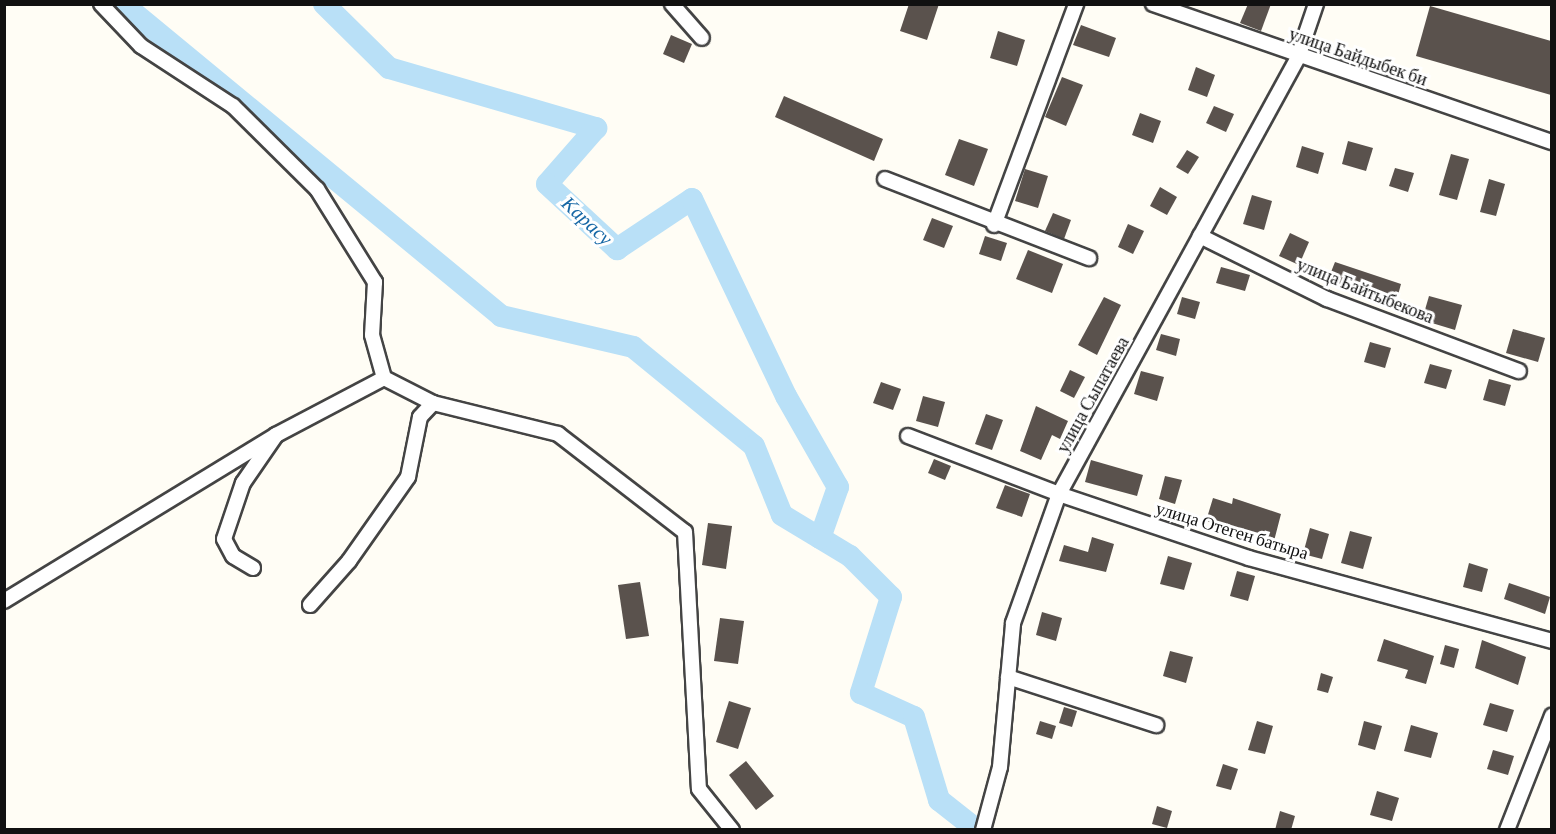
<!DOCTYPE html>
<meta charset="utf-8">
<style>
body{margin:0}
#map{position:relative;width:1556px;height:834px;overflow:hidden;background:#fffdf5;font-family:"Crimson Pro",serif}
div>[style]{position:absolute}
[style*='--x']{left:calc(var(--x)*1px);top:calc(var(--y)*1px);width:calc(var(--w)*1px);rotate:calc(var(--a)*1deg)}
.river>*{height:22px;margin:-11px;padding:0 11px;transform-origin:11px;border-radius:11px;background:#b9e0f7}
.building>*{inset:0;background:#5a524d}
.roads{filter:drop-shadow(2px 0 #444) drop-shadow(-2px 0 #444) drop-shadow(0 2px #444) drop-shadow(0 -2px #444)}
.minor>*{height:14px;margin:-7px;padding:0 7px;transform-origin:7px;border-radius:7px;background:#fff}
span{translate:-50% -50%;white-space:nowrap;text-align:center;line-height:1.15;-webkit-text-stroke:6px #fff;paint-order:stroke}
.street-label{font-size:18px;color:#111}
.water-label{font-size:20px;color:#1768a6;font-style:italic}
.frame{position:absolute;inset:0;border:6px solid #111;pointer-events:none}
</style>
<div id="map">
<div class="river">
<div style="--x:123;--y:4;--w:490;--a:39.5"></div>
<div style="--x:501;--y:316;--w:136;--a:13.2"></div>
<div style="--x:633;--y:347;--w:156;--a:39.3"></div>
<div style="--x:754;--y:446;--w:74;--a:67.9"></div>
<div style="--x:782;--y:515;--w:79;--a:31.1"></div>
<div style="--x:850;--y:556;--w:58;--a:45"></div>
<div style="--x:891;--y:597;--w:101;--a:107.4"></div>
<div style="--x:861;--y:693;--w:58;--a:24.4"></div>
<div style="--x:914;--y:717;--w:87;--a:73.2"></div>
<div style="--x:939;--y:800;--w:48;--a:38.3"></div>
<div style="--x:324;--y:4;--w:91;--a:44.6"></div>
<div style="--x:389;--y:68;--w:216;--a:16.2"></div>
<div style="--x:596;--y:128;--w:74;--a:131.2"></div>
<div style="--x:547;--y:184;--w:96;--a:42.9"></div>
<div style="--x:617;--y:249;--w:90;--a:-33.7"></div>
<div style="--x:692;--y:199;--w:218;--a:64.5"></div>
<div style="--x:786;--y:396;--w:105;--a:60.3"></div>
<div style="--x:838;--y:487;--w:54;--a:109.4"></div>
</div>
<div class="building">
<div style="clip-path:polygon(909px 4px,939px 4px,927px 40px,900px 31px)"></div>
<div style="clip-path:polygon(1248px 4px,1271px 4px,1261px 31px,1240px 23px)"></div>
<div style="clip-path:polygon(1430px 6px,1551px 41px,1551px 95px,1416px 56px)"></div>
<div style="clip-path:polygon(1081px 25px,1116px 38px,1109px 57px,1073px 45px)"></div>
<div style="clip-path:polygon(998px 31px,1025px 40px,1017px 66px,990px 58px)"></div>
<div style="clip-path:polygon(671px 35px,692px 44px,684px 63px,663px 54px)"></div>
<div style="clip-path:polygon(1196px 67px,1215px 75px,1207px 97px,1188px 90px)"></div>
<div style="clip-path:polygon(1062px 77px,1083px 85px,1066px 126px,1045px 117px)"></div>
<div style="clip-path:polygon(784px 96px,883px 139px,874px 161px,775px 117px)"></div>
<div style="clip-path:polygon(1214px 106px,1234px 114px,1226px 132px,1206px 123px)"></div>
<div style="clip-path:polygon(1140px 113px,1161px 121px,1153px 143px,1132px 135px)"></div>
<div style="clip-path:polygon(959px 139px,988px 149px,974px 186px,945px 175px)"></div>
<div style="clip-path:polygon(1348px 141px,1373px 148px,1366px 171px,1342px 164px)"></div>
<div style="clip-path:polygon(1302px 146px,1324px 153px,1318px 174px,1296px 167px)"></div>
<div style="clip-path:polygon(1187px 150px,1199px 157px,1188px 174px,1176px 167px)"></div>
<div style="clip-path:polygon(1451px 154px,1469px 159px,1457px 200px,1439px 195px)"></div>
<div style="clip-path:polygon(1395px 168px,1414px 173px,1408px 192px,1389px 186px)"></div>
<div style="clip-path:polygon(1025px 169px,1048px 176px,1038px 208px,1015px 201px)"></div>
<div style="clip-path:polygon(1489px 179px,1505px 184px,1496px 216px,1480px 212px)"></div>
<div style="clip-path:polygon(1160px 187px,1177px 197px,1167px 215px,1150px 206px)"></div>
<div style="clip-path:polygon(1252px 195px,1272px 201px,1264px 230px,1243px 224px)"></div>
<div style="clip-path:polygon(1053px 213px,1071px 220px,1064px 239px,1045px 231px)"></div>
<div style="clip-path:polygon(932px 218px,953px 226px,944px 248px,923px 240px)"></div>
<div style="clip-path:polygon(1128px 224px,1144px 231px,1133px 254px,1118px 247px)"></div>
<div style="clip-path:polygon(1290px 233px,1309px 242px,1299px 265px,1279px 256px)"></div>
<div style="clip-path:polygon(985px 236px,1007px 243px,1001px 261px,979px 254px)"></div>
<div style="clip-path:polygon(1028px 250px,1063px 264px,1052px 293px,1016px 279px)"></div>
<div style="clip-path:polygon(1335px 262px,1401px 284px,1395px 306px,1327px 282px)"></div>
<div style="clip-path:polygon(1221px 267px,1250px 275px,1245px 291px,1216px 283px)"></div>
<div style="clip-path:polygon(1429px 296px,1462px 305px,1455px 330px,1422px 320px)"></div>
<div style="clip-path:polygon(1104px 297px,1121px 305px,1097px 355px,1078px 345px)"></div>
<div style="clip-path:polygon(1182px 297px,1200px 302px,1195px 319px,1177px 314px)"></div>
<div style="clip-path:polygon(1513px 329px,1545px 338px,1538px 362px,1506px 353px)"></div>
<div style="clip-path:polygon(1161px 334px,1180px 339px,1176px 356px,1156px 350px)"></div>
<div style="clip-path:polygon(1370px 342px,1391px 348px,1385px 368px,1364px 362px)"></div>
<div style="clip-path:polygon(1430px 364px,1452px 370px,1446px 389px,1424px 383px)"></div>
<div style="clip-path:polygon(1070px 370px,1085px 377px,1074px 398px,1060px 391px)"></div>
<div style="clip-path:polygon(1141px 371px,1164px 377px,1157px 401px,1134px 394px)"></div>
<div style="clip-path:polygon(1489px 379px,1511px 385px,1505px 406px,1483px 400px)"></div>
<div style="clip-path:polygon(881px 382px,901px 389px,893px 410px,873px 403px)"></div>
<div style="clip-path:polygon(923px 396px,945px 402px,938px 427px,916px 421px)"></div>
<div style="clip-path:polygon(1036px 406px,1068px 421px,1060px 439px,1052px 435px,1041px 460px,1020px 451px)"></div>
<div style="clip-path:polygon(986px 414px,1003px 420px,992px 450px,975px 444px)"></div>
<div style="clip-path:polygon(934px 459px,951px 466px,945px 480px,928px 473px)"></div>
<div style="clip-path:polygon(1091px 460px,1143px 475px,1137px 496px,1085px 482px)"></div>
<div style="clip-path:polygon(1165px 476px,1182px 480px,1175px 504px,1159px 499px)"></div>
<div style="clip-path:polygon(1005px 485px,1030px 494px,1022px 517px,996px 508px)"></div>
<div style="clip-path:polygon(1213px 498px,1232px 504px,1233px 498px,1281px 514px,1274px 541px,1206px 521px)"></div>
<div style="clip-path:polygon(708px 523px,732px 526px,726px 569px,702px 565px)"></div>
<div style="clip-path:polygon(1310px 528px,1329px 534px,1322px 559px,1303px 554px)"></div>
<div style="clip-path:polygon(1350px 531px,1372px 537px,1363px 569px,1341px 563px)"></div>
<div style="clip-path:polygon(1092px 537px,1114px 544px,1106px 572px,1059px 561px,1064px 545px,1088px 552px)"></div>
<div style="clip-path:polygon(1168px 556px,1192px 563px,1184px 590px,1160px 584px)"></div>
<div style="clip-path:polygon(1469px 563px,1488px 569px,1482px 592px,1463px 587px)"></div>
<div style="clip-path:polygon(1237px 571px,1255px 576px,1248px 601px,1230px 596px)"></div>
<div style="clip-path:polygon(640px 582px,649px 636px,626px 639px,618px 585px)"></div>
<div style="clip-path:polygon(1509px 583px,1550px 597px,1545px 614px,1504px 599px)"></div>
<div style="clip-path:polygon(1042px 612px,1062px 618px,1056px 641px,1036px 635px)"></div>
<div style="clip-path:polygon(720px 618px,744px 621px,738px 664px,714px 661px)"></div>
<div style="clip-path:polygon(1384px 639px,1434px 656px,1426px 684px,1405px 678px,1408px 670px,1377px 661px)"></div>
<div style="clip-path:polygon(1482px 640px,1526px 657px,1518px 685px,1475px 668px)"></div>
<div style="clip-path:polygon(1445px 645px,1459px 649px,1454px 668px,1440px 664px)"></div>
<div style="clip-path:polygon(1170px 651px,1193px 657px,1186px 683px,1163px 676px)"></div>
<div style="clip-path:polygon(1321px 673px,1333px 677px,1328px 693px,1317px 690px)"></div>
<div style="clip-path:polygon(729px 701px,751px 708px,738px 749px,716px 742px)"></div>
<div style="clip-path:polygon(1490px 703px,1514px 710px,1507px 732px,1483px 725px)"></div>
<div style="clip-path:polygon(1064px 707px,1077px 711px,1072px 727px,1059px 723px)"></div>
<div style="clip-path:polygon(1040px 721px,1056px 726px,1052px 739px,1036px 734px)"></div>
<div style="clip-path:polygon(1257px 721px,1273px 726px,1265px 754px,1248px 750px)"></div>
<div style="clip-path:polygon(1364px 721px,1382px 726px,1375px 750px,1358px 745px)"></div>
<div style="clip-path:polygon(1411px 725px,1438px 733px,1431px 758px,1404px 751px)"></div>
<div style="clip-path:polygon(1493px 750px,1514px 756px,1508px 775px,1487px 769px)"></div>
<div style="clip-path:polygon(746px 761px,774px 796px,756px 810px,729px 775px)"></div>
<div style="clip-path:polygon(1223px 764px,1238px 769px,1231px 790px,1216px 786px)"></div>
<div style="clip-path:polygon(1377px 791px,1399px 798px,1392px 821px,1370px 815px)"></div>
<div style="clip-path:polygon(1157px 806px,1172px 811px,1167px 828px,1152px 824px)"></div>
<div style="clip-path:polygon(1280px 811px,1295px 816px,1291px 830px,1275px 830px)"></div>
</div>
<div class="roads">
<div class="minor">
<div style="--x:101;--y:4;--w:58;--a:46.4"></div>
<div style="--x:141;--y:46;--w:110;--a:33.1"></div>
<div style="--x:233;--y:106;--w:118;--a:44.7"></div>
<div style="--x:317;--y:189;--w:110;--a:58.1"></div>
<div style="--x:375;--y:282;--w:53;--a:93.2"></div>
<div style="--x:372;--y:335;--w:45;--a:74.4"></div>
<div style="--x:384;--y:378;--w:55;--a:27"></div>
<div style="--x:433;--y:403;--w:129;--a:13.9"></div>
<div style="--x:558;--y:434;--w:160;--a:37.7"></div>
<div style="--x:685;--y:532;--w:257;--a:86.9"></div>
<div style="--x:699;--y:789;--w:53;--a:51.2"></div>
<div style="--x:672;--y:4;--w:45;--a:48.6"></div>
<div style="--x:1153;--y:4;--w:422;--a:19.1"></div>
<div style="--x:885;--y:179;--w:219;--a:21.2"></div>
<div style="--x:994;--y:225;--w:236;--a:-69.6"></div>
<div style="--x:1200;--y:236;--w:142;--a:26.4"></div>
<div style="--x:1327;--y:299;--w:205;--a:20.6"></div>
<div style="--x:908;--y:436;--w:162;--a:21"></div>
<div style="--x:1059;--y:494;--w:200;--a:18.6"></div>
<div style="--x:1249;--y:558;--w:314;--a:15.3"></div>
<div style="--x:253;--y:568;--w:23;--a:-149"></div>
<div style="--x:233;--y:556;--w:19;--a:-118"></div>
<div style="--x:224;--y:539;--w:59;--a:-71.3"></div>
<div style="--x:243;--y:483;--w:58;--a:-55.5"></div>
<div style="--x:276;--y:435;--w:122;--a:-27.8"></div>
<div style="--x:4;--y:601;--w:319;--a:-31.4"></div>
<div style="--x:310;--y:605;--w:59;--a:-48.4"></div>
<div style="--x:349;--y:561;--w:103;--a:-54.9"></div>
<div style="--x:408;--y:477;--w:61;--a:-78.7"></div>
<div style="--x:420;--y:417;--w:19;--a:-47"></div>
<div style="--x:1008;--y:677;--w:156;--a:18"></div>
<div style="--x:983;--y:830;--w:65;--a:-74.9"></div>
<div style="--x:1000;--y:767;--w:145;--a:-84.8"></div>
<div style="--x:1013;--y:623;--w:137;--a:-70.4"></div>
<div style="--x:1059;--y:494;--w:498;--a:-61.3"></div>
<div style="--x:1298;--y:57;--w:56;--a:-71.2"></div>
<div style="--x:1507;--y:830;--w:123;--a:-68.5"></div>
</div>
</div>
<div class="street-label">
<span style="left:1358px;top:57px;rotate:19deg">улица Байдыбек би</span>
<span style="left:1365px;top:291px;rotate:22deg">улица Байтыбекова</span>
<span style="left:1093px;top:395px;rotate:-61deg">улица Сыпатаева</span>
<span style="left:1232px;top:531px;rotate:17deg">улица Отеген батыра</span>
</div>
<div class="water-label">
<span style="left:587px;top:221px;rotate:43deg">Карасу</span>
</div>
<div class="frame"></div>
</div>
